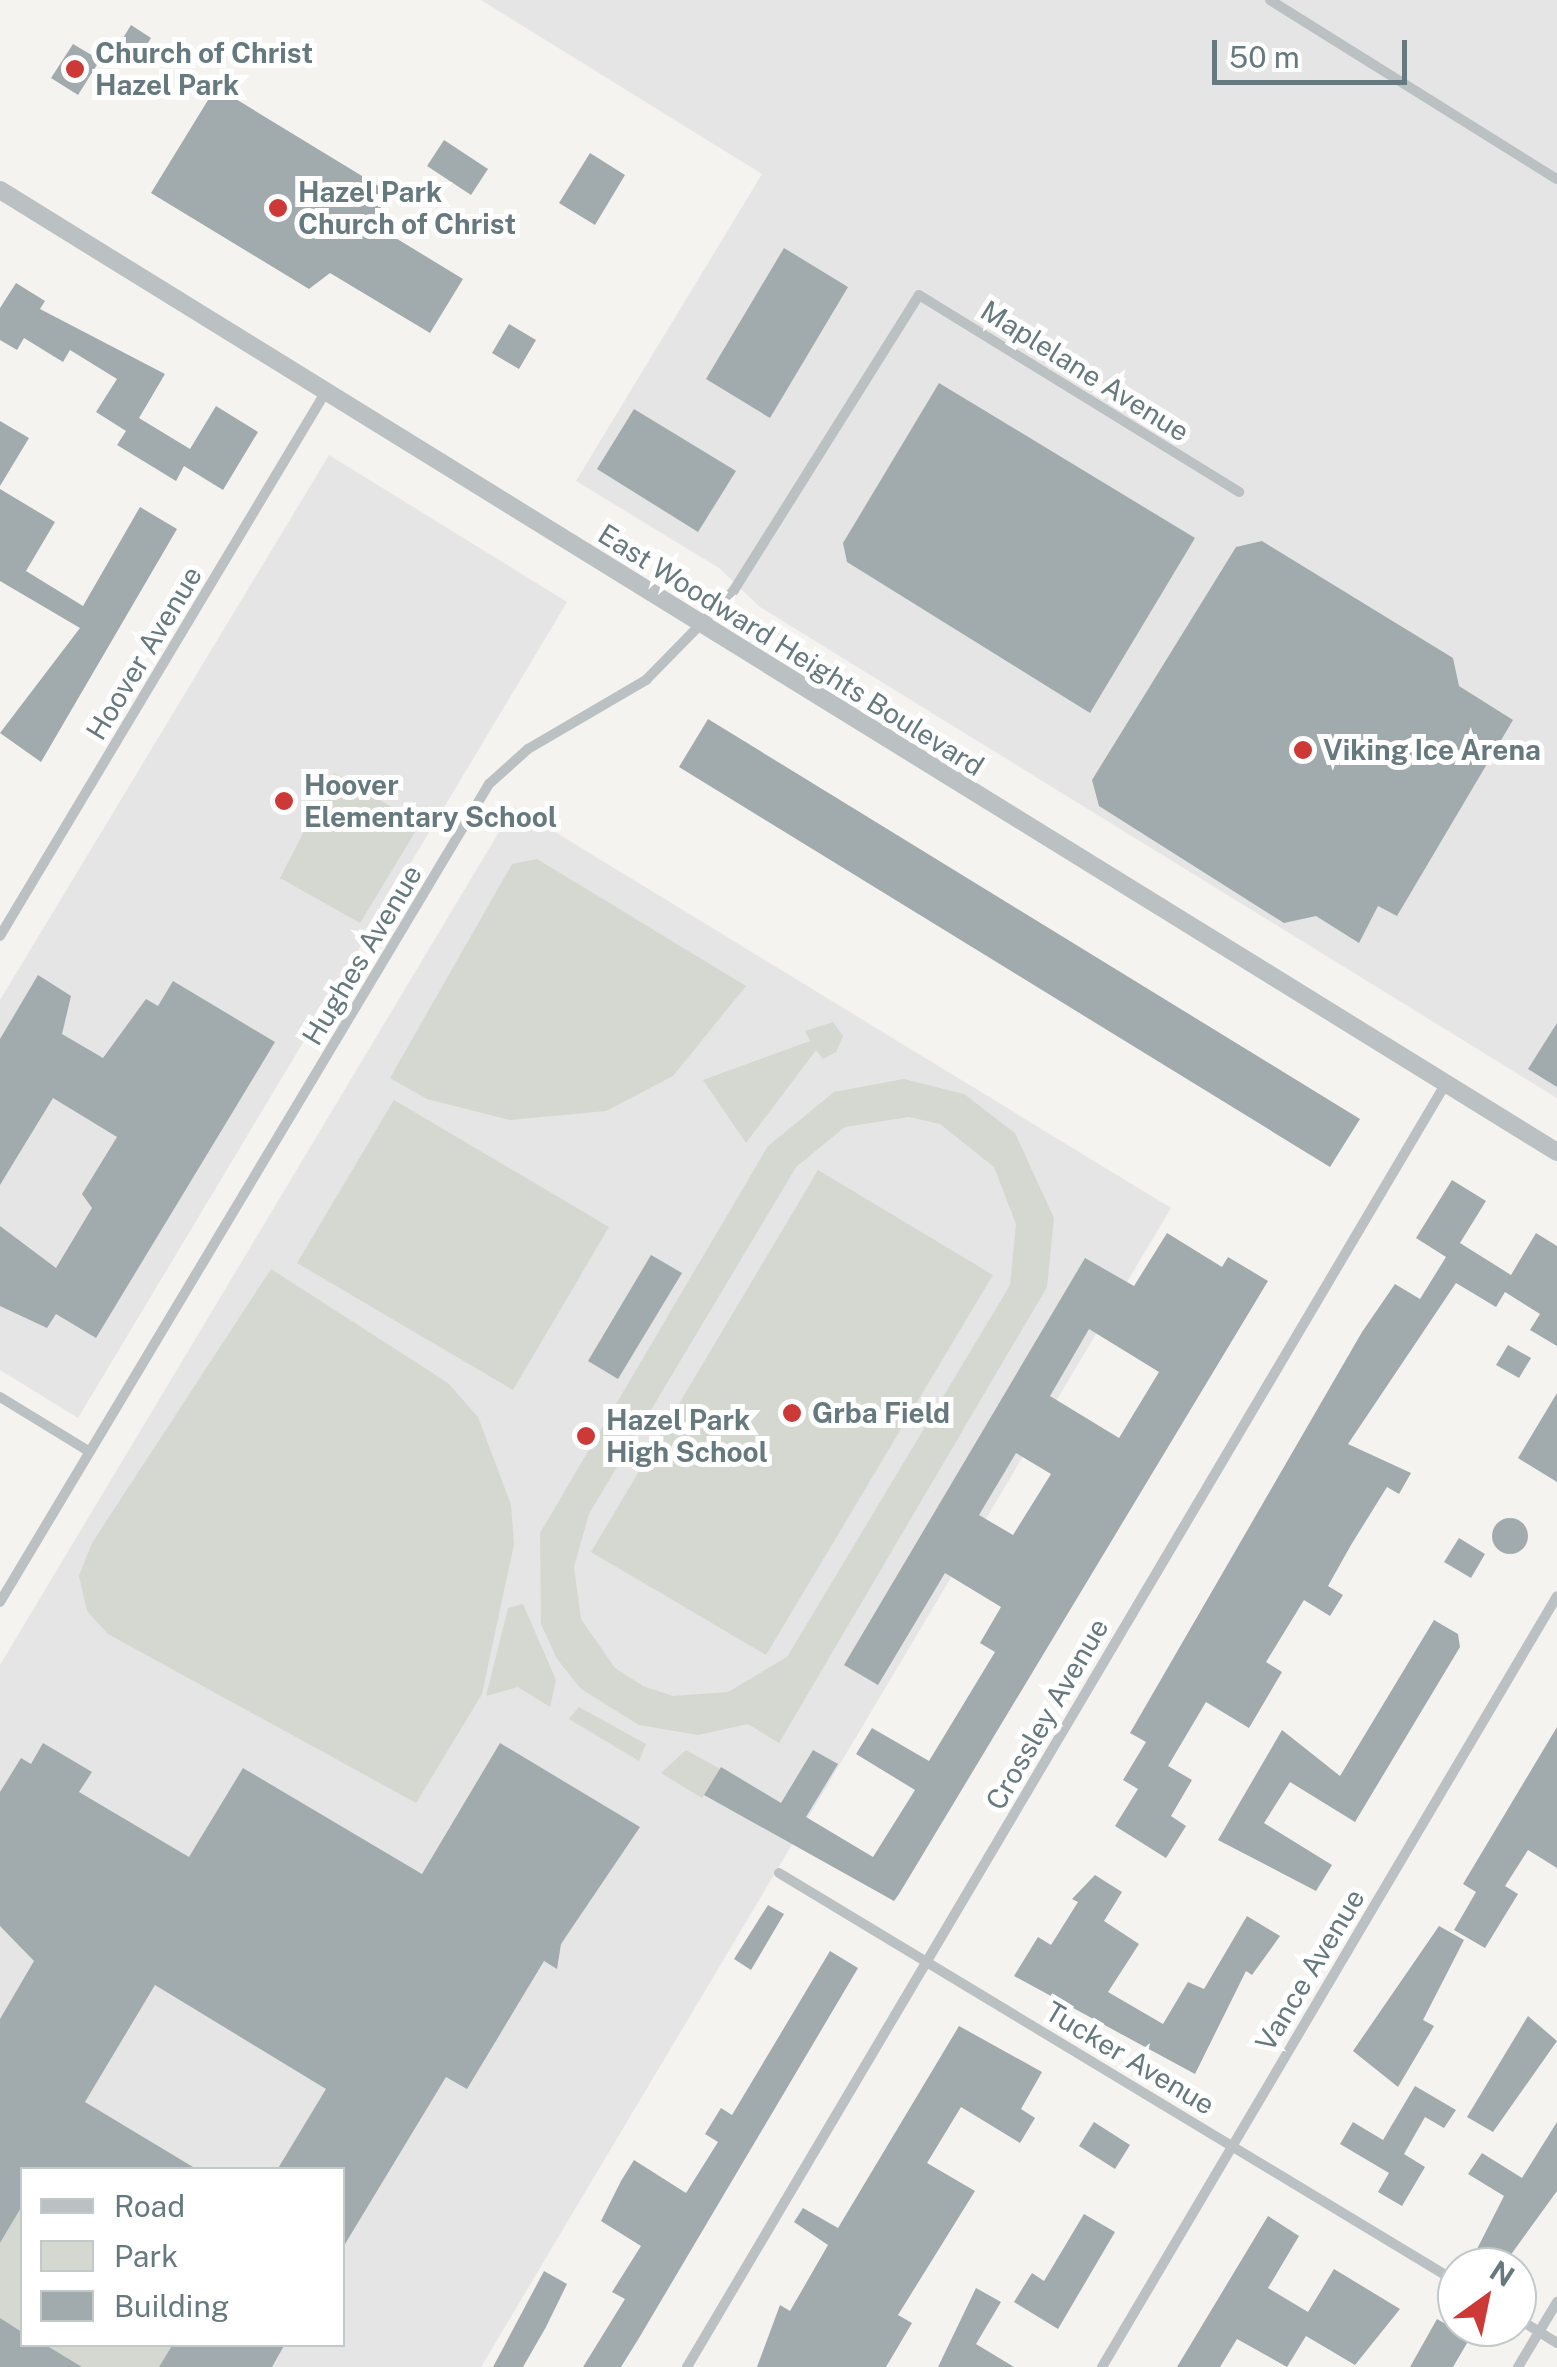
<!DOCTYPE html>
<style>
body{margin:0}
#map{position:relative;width:1557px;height:2367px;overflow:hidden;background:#f4f3f0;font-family:"Public Sans",sans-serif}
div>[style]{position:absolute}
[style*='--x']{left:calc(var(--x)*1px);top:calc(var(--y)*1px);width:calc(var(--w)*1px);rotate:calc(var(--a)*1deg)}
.built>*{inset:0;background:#e4e5e4}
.green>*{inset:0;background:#d5d8d0}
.building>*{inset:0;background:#a1abad}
.round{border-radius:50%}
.minor>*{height:10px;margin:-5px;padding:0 5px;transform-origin:5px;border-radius:5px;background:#bbc0c2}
.tertiary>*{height:18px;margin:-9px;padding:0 9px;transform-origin:9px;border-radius:9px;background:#bbc0c2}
.dots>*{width:28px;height:28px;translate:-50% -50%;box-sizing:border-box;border:5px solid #fff;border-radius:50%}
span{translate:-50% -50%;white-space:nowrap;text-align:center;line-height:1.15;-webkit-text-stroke:10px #fff;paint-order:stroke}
.poi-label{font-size:28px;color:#66797e;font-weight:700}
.left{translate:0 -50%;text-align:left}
.street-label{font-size:28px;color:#66797e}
.legend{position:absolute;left:20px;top:2167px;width:325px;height:180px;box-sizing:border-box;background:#fff;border:2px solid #c2c9cb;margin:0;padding:12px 18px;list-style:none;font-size:30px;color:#66797e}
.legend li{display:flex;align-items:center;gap:20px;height:50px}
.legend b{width:50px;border:2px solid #c2c9cb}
.north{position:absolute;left:1437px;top:2247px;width:100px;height:100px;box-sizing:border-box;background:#fff;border:2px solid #c2c9cb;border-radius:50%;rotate:33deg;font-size:28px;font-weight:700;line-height:40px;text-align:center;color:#66797e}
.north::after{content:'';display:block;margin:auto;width:35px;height:45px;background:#cd3937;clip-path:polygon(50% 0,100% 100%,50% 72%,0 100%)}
.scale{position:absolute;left:1212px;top:40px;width:195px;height:45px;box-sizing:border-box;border:5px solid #66797e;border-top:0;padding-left:12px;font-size:30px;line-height:35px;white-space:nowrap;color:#66797e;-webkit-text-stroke:8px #fff;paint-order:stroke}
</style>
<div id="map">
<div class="built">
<div style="clip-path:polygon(481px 0,1557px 0,1557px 1098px,760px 607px,719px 568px,576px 481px,762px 174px)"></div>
<div style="clip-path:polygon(329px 455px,567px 602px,78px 1418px,0 1370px,0 1000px)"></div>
<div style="clip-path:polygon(evenodd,514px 807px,1171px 1208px,481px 2367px,0 2367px,0 1665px,514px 807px,22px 2170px,342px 2170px,342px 2344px,22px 2344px,22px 2170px)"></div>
</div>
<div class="green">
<div style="clip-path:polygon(334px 773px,420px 824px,360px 923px,280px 878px)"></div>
<div style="clip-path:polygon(537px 859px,746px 986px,673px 1076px,606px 1111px,510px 1120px,427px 1099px,390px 1078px,512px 864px)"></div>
<div style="clip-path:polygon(833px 1022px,843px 1036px,836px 1052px,823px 1059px,816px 1050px,746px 1143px,703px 1080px,810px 1041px,805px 1031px)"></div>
<div style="clip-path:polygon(evenodd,904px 1079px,964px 1094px,1015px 1133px,1054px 1218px,1047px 1287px,779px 1743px,748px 1724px,698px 1735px,639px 1725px,581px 1689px,557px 1659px,541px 1624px,540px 1533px,768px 1146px,834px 1092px,904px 1079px,909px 1117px,940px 1124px,994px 1167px,1016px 1224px,1010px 1285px,787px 1657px,728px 1692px,673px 1696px,643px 1686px,615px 1668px,581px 1619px,574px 1567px,589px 1514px,796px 1167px,845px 1127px,909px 1117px)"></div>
<div style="clip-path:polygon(394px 1100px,609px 1227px,513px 1390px,297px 1263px)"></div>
<div style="clip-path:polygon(818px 1170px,993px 1275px,766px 1655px,591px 1552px)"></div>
<div style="clip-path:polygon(271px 1269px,448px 1383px,478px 1417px,511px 1505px,514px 1544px,482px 1694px,416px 1803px,108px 1634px,87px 1611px,79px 1576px,92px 1543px)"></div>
<div style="clip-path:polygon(523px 1604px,556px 1680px,550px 1707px,518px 1687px,486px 1696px,508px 1608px)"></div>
<div style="clip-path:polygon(579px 1707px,646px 1744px,639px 1761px,569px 1719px)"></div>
<div style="clip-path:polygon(686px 1750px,720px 1769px,702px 1798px,661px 1773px)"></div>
<div style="clip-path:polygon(22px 2206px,22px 2332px,0 2318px,0 2243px)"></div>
<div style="clip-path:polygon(44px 2345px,173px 2345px,159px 2367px,82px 2367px)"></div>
</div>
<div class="building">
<div style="clip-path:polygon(131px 25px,151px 38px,137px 61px,117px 48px)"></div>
<div style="clip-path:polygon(73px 44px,100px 60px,78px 95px,51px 78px)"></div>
<div style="clip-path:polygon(216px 87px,390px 193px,371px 223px,463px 279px,430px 333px,330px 273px,309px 289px,151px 193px)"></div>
<div style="clip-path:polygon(444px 140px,488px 169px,471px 195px,427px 166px)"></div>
<div style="clip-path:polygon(590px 153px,625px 175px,595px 225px,559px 203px)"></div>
<div style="clip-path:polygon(784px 248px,848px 287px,770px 418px,706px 379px)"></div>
<div style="clip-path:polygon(16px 283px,45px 301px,40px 309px,165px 374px,139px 418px,190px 449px,216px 406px,258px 432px,223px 490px,184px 466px,176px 481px,117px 445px,126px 431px,96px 412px,117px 379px,70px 350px,63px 362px,24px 338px,17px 350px,0 340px,0 308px)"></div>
<div style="clip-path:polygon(509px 324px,536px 340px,519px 369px,492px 353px)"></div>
<div style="clip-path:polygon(939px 383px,1195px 538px,1090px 713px,847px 562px,843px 543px)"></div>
<div style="clip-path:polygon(634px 409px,736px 471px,698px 532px,597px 469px)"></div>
<div style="clip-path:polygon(0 421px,29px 438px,0 486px)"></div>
<div style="clip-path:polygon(0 489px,55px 522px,26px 571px,83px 606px,140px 507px,177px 529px,41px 762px,0 733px,80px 628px,0 581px)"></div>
<div style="clip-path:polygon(1262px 541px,1453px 658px,1459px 686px,1513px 720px,1397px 916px,1378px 906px,1359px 943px,1316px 916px,1284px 923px,1099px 806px,1092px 780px,1236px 547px)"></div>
<div style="clip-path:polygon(708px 719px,1360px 1119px,1330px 1167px,679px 767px)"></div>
<div style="clip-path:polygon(38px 975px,71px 996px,62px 1034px,103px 1058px,146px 999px,158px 1006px,173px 981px,275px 1042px,96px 1338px,56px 1314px,47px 1328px,0 1306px,0 1226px,56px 1268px,92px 1208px,82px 1194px,117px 1137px,53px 1098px,0 1185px,0 1039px)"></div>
<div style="clip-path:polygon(1557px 1023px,1557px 1087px,1528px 1069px)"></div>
<div style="clip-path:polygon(1452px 1180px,1486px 1201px,1460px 1243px,1511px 1275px,1536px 1233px,1557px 1246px,1557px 1346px,1530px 1330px,1540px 1314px,1505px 1292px,1496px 1307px,1456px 1283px,1348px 1444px,1411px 1473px,1399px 1494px,1387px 1487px,1351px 1545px,1328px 1586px,1343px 1595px,1330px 1616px,1304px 1600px,1266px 1662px,1282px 1672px,1249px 1728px,1206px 1702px,1168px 1766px,1192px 1780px,1171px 1816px,1186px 1826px,1166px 1858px,1115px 1826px,1138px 1789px,1123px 1780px,1146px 1742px,1130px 1733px,1362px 1332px,1395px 1284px,1420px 1299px,1446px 1257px,1416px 1238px)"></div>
<div style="clip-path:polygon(evenodd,1167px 1233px,1222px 1267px,1228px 1257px,1268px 1281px,899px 1894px,894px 1901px,704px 1795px,721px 1767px,781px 1803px,813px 1750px,838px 1764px,806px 1817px,873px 1857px,915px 1790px,856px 1754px,872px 1728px,929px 1761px,995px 1652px,980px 1643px,1001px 1607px,945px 1573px,878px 1685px,844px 1665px,1085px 1258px,1134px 1286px,1167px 1233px,1089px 1329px,1159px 1372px,1119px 1438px,1050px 1396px,1089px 1329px,1167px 1233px,1016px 1453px,1051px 1474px,1013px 1535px,979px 1515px,1016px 1453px)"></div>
<div style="clip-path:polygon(651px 1255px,682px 1273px,618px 1379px,588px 1361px)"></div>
<div style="clip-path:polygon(1508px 1345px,1531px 1358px,1519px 1378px,1496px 1365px)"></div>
<div style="clip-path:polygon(1557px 1393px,1557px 1482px,1518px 1458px)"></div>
<div class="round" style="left:1492px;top:1518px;width:36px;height:36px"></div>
<div style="clip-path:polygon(1459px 1538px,1485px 1554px,1471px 1578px,1444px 1562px)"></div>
<div style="clip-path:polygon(1434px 1620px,1458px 1634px,1460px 1647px,1355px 1822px,1290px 1782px,1264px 1823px,1332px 1865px,1316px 1891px,1218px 1840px,1282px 1730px,1340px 1776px)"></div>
<div style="clip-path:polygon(1557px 1727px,1557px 1868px,1528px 1850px,1505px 1886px,1518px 1894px,1485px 1948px,1454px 1930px,1476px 1892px,1463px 1884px)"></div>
<div style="clip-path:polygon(43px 1743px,92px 1772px,79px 1792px,189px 1857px,243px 1768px,422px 1874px,500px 1743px,640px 1827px,561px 1944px,557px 1969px,544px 1961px,467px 2089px,446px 2077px,342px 2249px,342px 2170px,277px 2170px,326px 2089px,155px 1985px,85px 2102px,198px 2170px,22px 2170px,22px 2206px,0 2243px,0 2019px,34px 1961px,0 1926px,0 1792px,21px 1758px,31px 1764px)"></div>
<div style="clip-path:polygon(1095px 1875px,1122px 1892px,1104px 1921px,1139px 1944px,1108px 1992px,1163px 2024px,1188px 1982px,1204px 1989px,1247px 1916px,1280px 1936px,1252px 1975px,1246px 1971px,1195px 2074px,1014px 1976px,1038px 1937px,1051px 1945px,1078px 1902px,1072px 1899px)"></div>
<div style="clip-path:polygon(768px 1905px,784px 1914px,751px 1970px,734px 1959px)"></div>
<div style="clip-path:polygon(1439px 1926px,1464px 1940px,1423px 2020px,1434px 2026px,1398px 2087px,1353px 2051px)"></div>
<div style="clip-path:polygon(830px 1951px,858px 1968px,639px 2338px,621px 2367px,583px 2367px,625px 2299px,612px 2292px,641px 2246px,601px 2221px,621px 2181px,634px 2160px,686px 2193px,718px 2142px,705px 2134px,721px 2108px,732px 2115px)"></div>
<div style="clip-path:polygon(1528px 2016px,1557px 2041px,1493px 2132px,1467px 2117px)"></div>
<div style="clip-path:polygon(959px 2026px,1042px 2072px,1021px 2109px,1035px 2118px,1020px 2143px,961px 2107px,927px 2163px,975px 2191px,898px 2315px,912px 2323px,886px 2367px,757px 2367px,780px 2305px,790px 2311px,828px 2245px,794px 2222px,803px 2208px,838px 2228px)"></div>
<div style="clip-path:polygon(1415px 2086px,1456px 2110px,1444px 2128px,1425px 2117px,1404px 2154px,1425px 2167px,1402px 2206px,1378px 2192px,1389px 2173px,1340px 2144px,1353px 2122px,1383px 2140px)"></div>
<div style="clip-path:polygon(1094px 2122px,1130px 2145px,1115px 2169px,1079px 2146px)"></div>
<div style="clip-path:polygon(1557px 2122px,1557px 2191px,1502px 2267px,1476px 2251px,1504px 2196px,1468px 2174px,1482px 2153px,1522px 2178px)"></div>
<div style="clip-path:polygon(1084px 2214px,1115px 2232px,1058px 2329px,1014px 2302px,1032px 2273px,1044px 2281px)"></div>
<div style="clip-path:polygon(1268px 2216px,1299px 2236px,1268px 2288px,1308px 2312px,1334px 2269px,1400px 2309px,1355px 2365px,1306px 2336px,1287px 2367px,1237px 2339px,1220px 2367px,1177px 2367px)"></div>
<div style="clip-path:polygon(544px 2271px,567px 2284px,546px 2327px,523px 2367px,493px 2367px)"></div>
<div style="clip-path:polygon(976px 2288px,1001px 2302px,976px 2344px,1014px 2367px,938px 2367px)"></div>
<div style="clip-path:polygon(0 2318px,22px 2332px,22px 2344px,44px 2344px,82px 2367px,0 2367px)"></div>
<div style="clip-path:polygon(1437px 2319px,1470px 2338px,1453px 2367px,1410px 2367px)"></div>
<div style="clip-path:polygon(173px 2344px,285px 2344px,272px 2367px,159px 2367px)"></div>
</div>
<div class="minor">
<div style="--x:1270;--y:0;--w:338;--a:32"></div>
<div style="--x:0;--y:936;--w:633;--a:-59.1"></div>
<div style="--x:0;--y:1397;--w:105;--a:31.4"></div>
<div style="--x:0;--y:1602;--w:953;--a:-59.13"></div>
<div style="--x:489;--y:784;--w:52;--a:-41.9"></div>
<div style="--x:528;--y:749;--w:137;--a:-30.3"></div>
<div style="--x:646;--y:680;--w:126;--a:-45.6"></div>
<div style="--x:734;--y:590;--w:348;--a:-57.9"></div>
<div style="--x:919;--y:295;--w:376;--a:31.6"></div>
<div style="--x:779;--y:1873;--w:792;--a:31.1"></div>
<div style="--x:1517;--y:2318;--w:47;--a:32"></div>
<div style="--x:687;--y:2367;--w:1492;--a:-59.41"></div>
<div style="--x:1102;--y:2367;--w:895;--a:-59.45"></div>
<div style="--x:1518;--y:2367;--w:76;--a:-59"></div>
</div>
<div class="tertiary">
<div style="--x:0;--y:190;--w:1830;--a:31.71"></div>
</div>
<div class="dots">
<div style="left:75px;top:69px;background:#cd3937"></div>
<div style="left:278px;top:208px;background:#cd3937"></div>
<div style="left:1303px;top:750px;background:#cd3937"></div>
<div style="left:284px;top:801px;background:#cd3937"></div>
<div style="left:792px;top:1413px;background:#cd3937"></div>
<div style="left:586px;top:1436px;background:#cd3937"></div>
</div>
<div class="poi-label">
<span class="left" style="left:95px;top:69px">Church of Christ<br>Hazel Park</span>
<span class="left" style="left:298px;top:208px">Hazel Park<br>Church of Christ</span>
<span class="left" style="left:1323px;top:750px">Viking Ice Arena</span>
<span class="left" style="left:304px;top:801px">Hoover<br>Elementary School</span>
<span class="left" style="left:812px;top:1413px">Grba Field</span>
<span class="left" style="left:606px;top:1436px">Hazel Park<br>High School</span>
</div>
<div class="street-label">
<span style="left:1085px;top:371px;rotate:32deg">Maplelane Avenue</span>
<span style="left:791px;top:650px;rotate:32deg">East Woodward Heights Boulevard</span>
<span style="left:144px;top:653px;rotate:-59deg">Hoover Avenue</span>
<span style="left:362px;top:955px;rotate:-59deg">Hughes Avenue</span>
<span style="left:1047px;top:1714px;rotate:-60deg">Crossley Avenue</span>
<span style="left:1310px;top:1970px;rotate:-59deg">Vance Avenue</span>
<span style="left:1130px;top:2058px;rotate:31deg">Tucker Avenue</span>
</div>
<ul class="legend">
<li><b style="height:12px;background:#bbc0c2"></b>Road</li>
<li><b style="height:28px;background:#d5d8d0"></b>Park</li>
<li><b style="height:28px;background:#a1abad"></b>Building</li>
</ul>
<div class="north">N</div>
<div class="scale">50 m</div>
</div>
